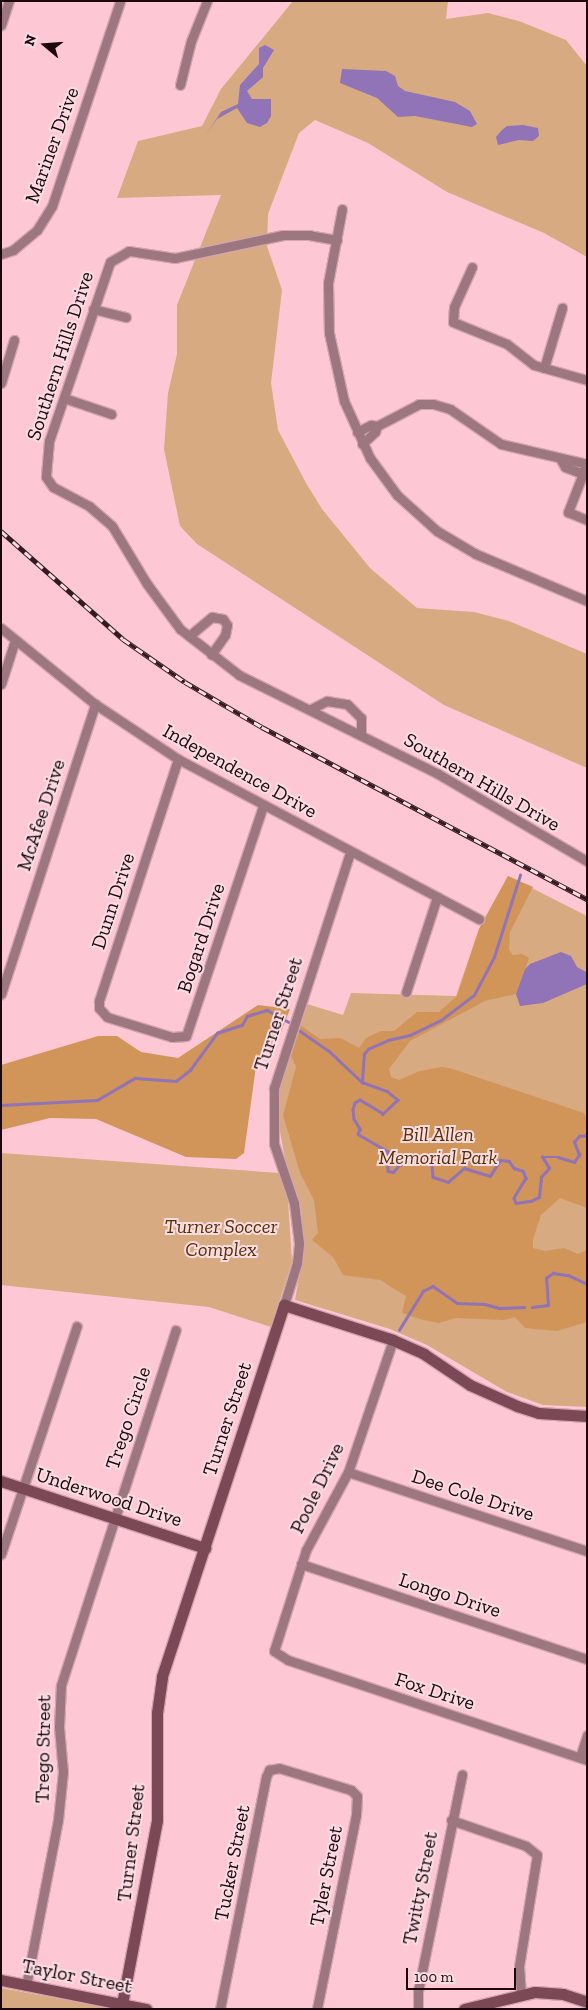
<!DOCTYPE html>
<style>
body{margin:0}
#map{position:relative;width:588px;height:2010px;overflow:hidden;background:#fdc8d4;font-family:"Zilla Slab",serif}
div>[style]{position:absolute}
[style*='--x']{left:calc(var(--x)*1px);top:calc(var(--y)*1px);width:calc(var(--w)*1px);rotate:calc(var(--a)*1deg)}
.green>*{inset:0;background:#d8aa81}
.forest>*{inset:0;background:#d19459}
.water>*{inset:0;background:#9173b7}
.stream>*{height:2.5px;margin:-1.25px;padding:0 1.25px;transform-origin:1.25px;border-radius:1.25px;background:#9173b7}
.roads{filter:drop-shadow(1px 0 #d4a5b0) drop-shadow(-1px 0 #d4a5b0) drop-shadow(0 1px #d4a5b0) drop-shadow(0 -1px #d4a5b0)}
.street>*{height:9px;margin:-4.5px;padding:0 4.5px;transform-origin:4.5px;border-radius:4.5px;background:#9c777f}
.secondary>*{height:11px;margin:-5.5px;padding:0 5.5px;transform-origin:5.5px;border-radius:5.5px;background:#7b4855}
.rail>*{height:4.5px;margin-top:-2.25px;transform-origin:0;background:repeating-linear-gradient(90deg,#f9dde3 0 8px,#331b22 0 16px);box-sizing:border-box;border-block:1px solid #331b22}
span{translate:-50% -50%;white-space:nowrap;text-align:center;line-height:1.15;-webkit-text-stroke:4px #f9dde3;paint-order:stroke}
.street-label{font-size:20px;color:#1c070d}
.park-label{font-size:20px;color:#562f00;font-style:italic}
.frame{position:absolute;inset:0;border:2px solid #1c070d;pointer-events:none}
.north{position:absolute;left:20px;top:20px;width:50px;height:50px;-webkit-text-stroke:4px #f9dde3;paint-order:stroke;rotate:288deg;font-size:14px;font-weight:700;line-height:20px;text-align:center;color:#1c070d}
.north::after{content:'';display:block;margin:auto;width:18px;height:22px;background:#1c070d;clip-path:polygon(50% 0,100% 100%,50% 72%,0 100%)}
.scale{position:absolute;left:406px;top:1968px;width:110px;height:22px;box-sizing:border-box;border:2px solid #1c070d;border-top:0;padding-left:6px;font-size:15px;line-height:18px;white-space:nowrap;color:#1c070d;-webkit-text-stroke:4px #f9dde3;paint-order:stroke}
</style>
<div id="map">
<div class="green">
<div style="clip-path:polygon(293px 1px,448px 1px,446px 19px,488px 13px,519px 21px,566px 40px,587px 66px,587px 257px,544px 233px,447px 192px,368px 143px,315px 120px,299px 133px,268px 214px,267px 246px,282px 290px,271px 383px,278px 430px,306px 483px,322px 509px,370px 568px,417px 608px,474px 612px,509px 621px,587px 654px,587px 768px,444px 705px,197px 544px,180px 526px,164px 449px,168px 393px,177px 354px,177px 305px,221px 195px,117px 198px,138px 141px,202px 126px,221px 89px)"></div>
<div style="clip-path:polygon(508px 876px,587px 916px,587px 1407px,543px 1405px,507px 1392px,427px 1345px,390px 1329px,295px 1300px,302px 1259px,302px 1214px,285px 1159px,277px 1115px,282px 1075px,307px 1004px,343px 1015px,351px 993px,456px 996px,479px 929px)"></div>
<div style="clip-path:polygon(1px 1153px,279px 1173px,288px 1200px,292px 1262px,271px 1327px,209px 1307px,1px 1285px)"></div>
<div style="clip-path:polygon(1px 1988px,115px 2009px,1px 2009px)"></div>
</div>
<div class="forest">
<div style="clip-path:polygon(508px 876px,533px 887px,510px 932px,509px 950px,513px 955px,522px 954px,529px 958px,516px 994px,485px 1001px,410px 1041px,389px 1069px,391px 1077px,399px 1080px,420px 1071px,442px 1067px,453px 1069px,584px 1113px,587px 1119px,587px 1208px,560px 1198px,541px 1215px,533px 1239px,533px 1248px,545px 1251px,564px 1248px,578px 1254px,587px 1250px,587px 1322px,557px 1331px,525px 1328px,515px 1317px,504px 1320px,456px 1318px,439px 1323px,423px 1320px,402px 1313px,406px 1296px,380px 1280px,343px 1275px,333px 1257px,312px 1240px,318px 1233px,314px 1200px,300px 1173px,283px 1115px,296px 1067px,291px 1055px,300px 1025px,320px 1039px,341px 1038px,359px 1048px,366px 1038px,381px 1031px,394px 1031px,417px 1012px,439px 1012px,457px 996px,479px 929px)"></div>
<div style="clip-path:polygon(258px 1005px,290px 1009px,275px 1048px,257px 1059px,244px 1153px,236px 1159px,186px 1157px,96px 1119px,50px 1118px,1px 1130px,1px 1065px,98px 1036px,117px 1036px,141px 1052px,178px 1058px)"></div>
</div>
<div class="water">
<div style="clip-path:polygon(265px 45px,274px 50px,263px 68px,263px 77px,247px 91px,252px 99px,271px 99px,271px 116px,267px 123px,260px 127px,247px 123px,237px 108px,217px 119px,205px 136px,221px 112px,238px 104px,240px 85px,259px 64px,259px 48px)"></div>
<div style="clip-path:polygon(342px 69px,386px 71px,395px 76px,398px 86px,405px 91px,455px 102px,470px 111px,477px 124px,472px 127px,415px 116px,398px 117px,377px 98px,340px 83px)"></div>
<div style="clip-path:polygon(523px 125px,538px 128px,539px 136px,533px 141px,519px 140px,498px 145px,496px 137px,502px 130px,507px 126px)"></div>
<div style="clip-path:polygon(561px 952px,571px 956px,577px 967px,586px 972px,587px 984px,543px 1003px,520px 1006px,516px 994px,525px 969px,530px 964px)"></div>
</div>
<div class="stream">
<div style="--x:296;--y:1028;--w:39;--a:35"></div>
<div style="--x:328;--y:1050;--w:47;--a:43.3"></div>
<div style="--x:362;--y:1082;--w:27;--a:20"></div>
<div style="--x:387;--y:1091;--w:14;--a:39"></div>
<div style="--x:398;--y:1100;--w:21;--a:137"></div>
<div style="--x:383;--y:1114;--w:27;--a:-149"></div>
<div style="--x:360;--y:1100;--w:6;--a:149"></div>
<div style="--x:355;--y:1103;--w:6;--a:108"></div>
<div style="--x:353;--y:1109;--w:10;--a:84"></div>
<div style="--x:354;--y:1119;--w:12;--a:59"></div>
<div style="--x:360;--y:1129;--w:5;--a:112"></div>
<div style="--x:358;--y:1134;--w:34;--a:30"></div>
<div style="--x:388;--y:1151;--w:20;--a:90"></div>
<div style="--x:388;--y:1171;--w:5;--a:11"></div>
<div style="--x:393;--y:1172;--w:9;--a:-49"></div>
<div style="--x:399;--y:1165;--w:34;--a:-19"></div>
<div style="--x:431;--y:1154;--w:23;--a:85"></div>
<div style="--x:433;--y:1177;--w:16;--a:18"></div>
<div style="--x:448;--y:1182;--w:21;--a:-41"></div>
<div style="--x:464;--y:1168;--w:27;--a:17"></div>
<div style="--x:490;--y:1176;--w:19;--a:-58"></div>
<div style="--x:500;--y:1160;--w:9;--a:6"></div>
<div style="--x:509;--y:1161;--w:9;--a:54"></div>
<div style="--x:514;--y:1168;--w:9;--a:18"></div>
<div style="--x:523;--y:1171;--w:8;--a:67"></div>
<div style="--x:526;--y:1178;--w:23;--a:121"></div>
<div style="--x:514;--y:1198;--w:5;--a:68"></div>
<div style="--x:516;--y:1203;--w:15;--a:-8"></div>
<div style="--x:531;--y:1201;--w:9;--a:-27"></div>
<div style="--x:539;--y:1197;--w:20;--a:-84"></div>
<div style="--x:541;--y:1177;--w:12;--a:-48"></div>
<div style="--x:549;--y:1168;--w:13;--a:-122"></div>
<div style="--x:542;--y:1157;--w:16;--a:0"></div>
<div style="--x:558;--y:1157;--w:17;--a:17"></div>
<div style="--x:574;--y:1162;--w:9;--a:-54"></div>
<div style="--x:579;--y:1155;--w:14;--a:-111"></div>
<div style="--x:574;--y:1142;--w:8;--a:-50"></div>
<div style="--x:579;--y:1136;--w:8;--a:-7"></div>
<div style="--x:362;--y:1081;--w:27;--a:-86"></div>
<div style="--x:364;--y:1054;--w:6;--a:-51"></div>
<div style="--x:368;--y:1049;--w:22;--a:-24"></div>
<div style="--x:388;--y:1040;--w:23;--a:-13"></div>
<div style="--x:410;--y:1035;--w:34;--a:-26"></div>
<div style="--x:441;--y:1020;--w:41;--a:-37.1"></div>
<div style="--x:474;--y:995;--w:43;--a:-62.2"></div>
<div style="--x:494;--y:957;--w:86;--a:-72.4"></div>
<div style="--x:1;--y:1105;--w:96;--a:-3"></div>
<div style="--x:97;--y:1100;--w:44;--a:-30.1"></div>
<div style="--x:135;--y:1078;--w:41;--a:4.2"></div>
<div style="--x:176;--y:1081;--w:18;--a:-38"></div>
<div style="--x:190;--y:1070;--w:46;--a:-53.9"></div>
<div style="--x:217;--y:1033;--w:26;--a:-18"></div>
<div style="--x:242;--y:1025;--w:10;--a:-61"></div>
<div style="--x:247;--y:1016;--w:21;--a:-17"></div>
<div style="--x:267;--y:1010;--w:29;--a:29"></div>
<div style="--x:532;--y:1307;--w:16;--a:-7"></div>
<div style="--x:548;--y:1305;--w:27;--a:-94"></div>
<div style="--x:546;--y:1278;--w:9;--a:-36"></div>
<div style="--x:553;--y:1273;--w:15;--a:8"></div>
<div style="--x:568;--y:1275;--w:21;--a:25"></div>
<div style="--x:399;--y:1330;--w:46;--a:-58.4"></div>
<div style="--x:423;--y:1291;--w:11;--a:-27"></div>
<div style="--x:433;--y:1286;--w:29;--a:35"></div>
<div style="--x:457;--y:1303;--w:28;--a:2"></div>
<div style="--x:485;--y:1304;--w:15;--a:16"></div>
<div style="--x:499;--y:1308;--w:25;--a:-2"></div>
</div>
<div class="roads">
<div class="street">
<div style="--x:1;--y:25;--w:25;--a:-72"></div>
<div style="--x:180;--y:85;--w:45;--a:-76"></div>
<div style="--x:191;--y:41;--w:43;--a:-68.2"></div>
<div style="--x:342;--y:209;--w:75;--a:100.7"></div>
<div style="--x:328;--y:283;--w:50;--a:88.9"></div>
<div style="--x:329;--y:333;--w:70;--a:77.6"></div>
<div style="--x:344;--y:401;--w:63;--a:65.5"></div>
<div style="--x:370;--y:458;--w:46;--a:53.9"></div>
<div style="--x:397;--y:495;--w:54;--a:42"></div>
<div style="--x:437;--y:531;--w:45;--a:30.5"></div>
<div style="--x:476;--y:554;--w:121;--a:22.9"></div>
<div style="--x:337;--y:240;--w:27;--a:-170"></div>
<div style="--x:310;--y:235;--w:27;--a:180"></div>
<div style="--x:283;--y:235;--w:110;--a:168"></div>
<div style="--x:175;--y:258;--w:47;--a:-171.3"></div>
<div style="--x:129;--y:251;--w:22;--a:150"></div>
<div style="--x:110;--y:262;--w:189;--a:108.8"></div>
<div style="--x:49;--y:441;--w:36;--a:95"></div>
<div style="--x:46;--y:477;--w:12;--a:55"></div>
<div style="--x:53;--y:487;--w:41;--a:27.8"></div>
<div style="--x:89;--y:506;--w:30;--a:41"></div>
<div style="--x:112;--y:526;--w:68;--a:58.9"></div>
<div style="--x:147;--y:584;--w:56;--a:53.7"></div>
<div style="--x:180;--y:629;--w:75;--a:37.9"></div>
<div style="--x:239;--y:675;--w:222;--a:26.4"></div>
<div style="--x:438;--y:774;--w:173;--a:30.3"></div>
<div style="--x:1;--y:254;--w:13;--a:-18"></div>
<div style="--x:13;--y:250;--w:31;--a:-40"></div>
<div style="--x:37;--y:230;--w:28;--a:-58"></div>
<div style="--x:52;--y:206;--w:216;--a:-71.6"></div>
<div style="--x:472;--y:267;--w:44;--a:114.2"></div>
<div style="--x:454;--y:307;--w:15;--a:94"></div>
<div style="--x:453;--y:322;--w:58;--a:22.2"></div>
<div style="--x:507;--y:344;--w:34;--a:38"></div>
<div style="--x:534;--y:365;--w:55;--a:15.8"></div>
<div style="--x:93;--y:309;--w:34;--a:14"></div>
<div style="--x:544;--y:368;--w:63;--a:-73.3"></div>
<div style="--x:1;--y:383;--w:45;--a:-73.2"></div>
<div style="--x:64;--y:398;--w:50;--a:18.8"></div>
<div style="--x:357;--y:432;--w:16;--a:-27"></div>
<div style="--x:371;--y:425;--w:6;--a:9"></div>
<div style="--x:377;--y:426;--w:47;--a:-27.6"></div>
<div style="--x:419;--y:404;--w:14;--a:0"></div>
<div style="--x:433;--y:404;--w:18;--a:16"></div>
<div style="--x:450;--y:409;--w:62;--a:34.5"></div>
<div style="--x:501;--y:444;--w:88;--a:13.1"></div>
<div style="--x:362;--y:444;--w:18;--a:-43"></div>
<div style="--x:375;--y:432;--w:6;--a:-72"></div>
<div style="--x:561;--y:460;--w:8;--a:60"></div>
<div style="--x:565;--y:467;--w:19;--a:21"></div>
<div style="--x:587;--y:463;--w:53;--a:111.2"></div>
<div style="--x:568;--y:512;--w:21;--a:23"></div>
<div style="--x:1;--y:628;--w:121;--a:39"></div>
<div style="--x:95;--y:704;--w:100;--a:33.5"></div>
<div style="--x:178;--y:759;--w:341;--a:28"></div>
<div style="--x:189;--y:636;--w:30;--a:-40"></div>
<div style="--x:212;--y:617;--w:11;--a:10"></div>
<div style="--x:223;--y:619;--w:7;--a:56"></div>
<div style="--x:227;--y:625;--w:10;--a:101"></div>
<div style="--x:225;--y:635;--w:24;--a:125"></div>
<div style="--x:1;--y:684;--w:46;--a:-72.3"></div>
<div style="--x:311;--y:709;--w:18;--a:-27"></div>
<div style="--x:327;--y:701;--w:20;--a:9"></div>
<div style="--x:347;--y:704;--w:20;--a:45"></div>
<div style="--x:361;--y:718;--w:16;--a:90"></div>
<div style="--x:178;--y:759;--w:255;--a:108.1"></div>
<div style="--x:99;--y:1001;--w:7;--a:90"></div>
<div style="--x:99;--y:1008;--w:12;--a:48"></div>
<div style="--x:107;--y:1017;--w:68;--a:17.1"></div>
<div style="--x:172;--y:1037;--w:14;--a:-4"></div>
<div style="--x:186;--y:1036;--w:243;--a:-71.5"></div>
<div style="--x:406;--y:992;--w:100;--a:-71.9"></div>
<div style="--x:1;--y:994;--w:305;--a:-72"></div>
<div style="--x:284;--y:1305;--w:44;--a:-72.8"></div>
<div style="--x:297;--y:1263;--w:20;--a:-84"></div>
<div style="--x:299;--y:1243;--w:40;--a:-97.1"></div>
<div style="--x:294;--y:1203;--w:62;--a:-108.7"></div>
<div style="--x:274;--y:1144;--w:56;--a:-90"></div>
<div style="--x:274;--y:1088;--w:248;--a:-72.1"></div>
<div style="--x:393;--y:1340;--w:139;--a:108.8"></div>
<div style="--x:348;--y:1472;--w:89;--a:118.3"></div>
<div style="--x:306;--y:1550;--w:106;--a:107.6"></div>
<div style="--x:274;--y:1651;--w:17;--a:33"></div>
<div style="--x:288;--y:1660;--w:315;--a:18.5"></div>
<div style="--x:348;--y:1472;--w:252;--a:18.3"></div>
<div style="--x:1;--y:1554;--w:240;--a:-71.6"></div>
<div style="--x:301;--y:1564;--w:301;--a:18.4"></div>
<div style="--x:580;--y:1757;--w:23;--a:-72"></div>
<div style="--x:451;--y:1820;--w:79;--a:19.1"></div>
<div style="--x:526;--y:1846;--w:14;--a:39"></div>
<div style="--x:537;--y:1855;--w:112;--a:99.2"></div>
<div style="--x:519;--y:1966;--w:27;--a:86"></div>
<div style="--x:26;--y:1986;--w:169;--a:-79.1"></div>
<div style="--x:58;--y:1820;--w:48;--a:-84.1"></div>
<div style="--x:63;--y:1772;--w:45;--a:-95.1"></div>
<div style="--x:59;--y:1727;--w:42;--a:-87.3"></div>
<div style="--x:61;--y:1685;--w:373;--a:-72.1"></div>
<div style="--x:220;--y:2009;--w:237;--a:-78.8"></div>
<div style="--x:266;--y:1777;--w:8;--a:-67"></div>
<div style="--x:269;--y:1770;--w:10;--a:-11"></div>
<div style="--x:279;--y:1768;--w:75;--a:17"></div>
<div style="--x:351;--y:1790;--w:8;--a:45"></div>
<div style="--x:357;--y:1796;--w:19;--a:93"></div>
<div style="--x:356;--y:1815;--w:198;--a:101.4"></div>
<div style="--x:418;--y:2009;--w:18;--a:-90"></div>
<div style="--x:418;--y:1991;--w:221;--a:-78.5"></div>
</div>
<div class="secondary">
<div style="--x:1;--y:1481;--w:215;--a:18.2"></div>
<div style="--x:1;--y:1980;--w:148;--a:11.3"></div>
<div style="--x:122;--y:2004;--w:187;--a:-79.2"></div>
<div style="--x:157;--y:1820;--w:107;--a:-90"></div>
<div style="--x:157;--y:1713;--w:37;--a:-82"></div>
<div style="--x:162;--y:1676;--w:391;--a:-71.8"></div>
<div style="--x:284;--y:1305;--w:114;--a:17.8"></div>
<div style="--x:393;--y:1340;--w:34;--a:24"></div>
<div style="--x:424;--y:1354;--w:55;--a:34"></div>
<div style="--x:470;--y:1385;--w:51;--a:24.1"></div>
<div style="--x:517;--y:1406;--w:23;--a:18"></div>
<div style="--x:539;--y:1413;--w:48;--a:3.6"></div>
<div style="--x:464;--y:2009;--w:73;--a:-13.5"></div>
<div style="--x:535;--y:1992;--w:28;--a:4"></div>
<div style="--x:563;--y:1994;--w:25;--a:18"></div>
</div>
</div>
<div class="rail">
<div style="--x:1;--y:531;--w:163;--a:41.5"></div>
<div style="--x:123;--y:639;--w:75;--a:34.7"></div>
<div style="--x:185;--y:682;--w:89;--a:30.3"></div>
<div style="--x:262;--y:727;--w:368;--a:27.9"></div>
</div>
<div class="street-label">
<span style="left:52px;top:145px;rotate:-70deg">Mariner Drive</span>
<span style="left:60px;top:356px;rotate:-72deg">Southern Hills Drive</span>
<span style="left:240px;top:771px;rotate:29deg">Independence Drive</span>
<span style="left:482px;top:782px;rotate:30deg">Southern Hills Drive</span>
<span style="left:41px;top:815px;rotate:-72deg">McAfee Drive</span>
<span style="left:113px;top:901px;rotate:-72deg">Dunn Drive</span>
<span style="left:201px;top:938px;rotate:-72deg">Bogard Drive</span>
<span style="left:278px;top:1014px;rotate:-72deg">Turner Street</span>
<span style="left:128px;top:1418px;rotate:-72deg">Trego Circle</span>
<span style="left:227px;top:1419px;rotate:-72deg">Turner Street</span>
<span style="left:317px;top:1488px;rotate:-64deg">Poole Drive</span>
<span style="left:473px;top:1495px;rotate:18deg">Dee Cole Drive</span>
<span style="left:109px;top:1497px;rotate:18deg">Underwood Drive</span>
<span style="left:450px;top:1595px;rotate:18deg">Longo Drive</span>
<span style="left:435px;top:1691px;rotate:18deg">Fox Drive</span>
<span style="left:43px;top:1749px;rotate:-89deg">Trego Street</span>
<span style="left:131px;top:1843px;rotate:-83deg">Turner Street</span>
<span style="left:232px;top:1863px;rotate:-79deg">Tucker Street</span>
<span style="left:326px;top:1876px;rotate:-79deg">Tyler Street</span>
<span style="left:420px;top:1888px;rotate:-79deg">Twitty Street</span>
<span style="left:77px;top:1976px;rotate:11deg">Taylor Street</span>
</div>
<div class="park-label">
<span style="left:438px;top:1146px">Bill Allen<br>Memorial Park</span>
<span style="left:221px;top:1238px">Turner Soccer<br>Complex</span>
</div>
<div class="frame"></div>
<div class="north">N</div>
<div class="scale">100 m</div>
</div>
